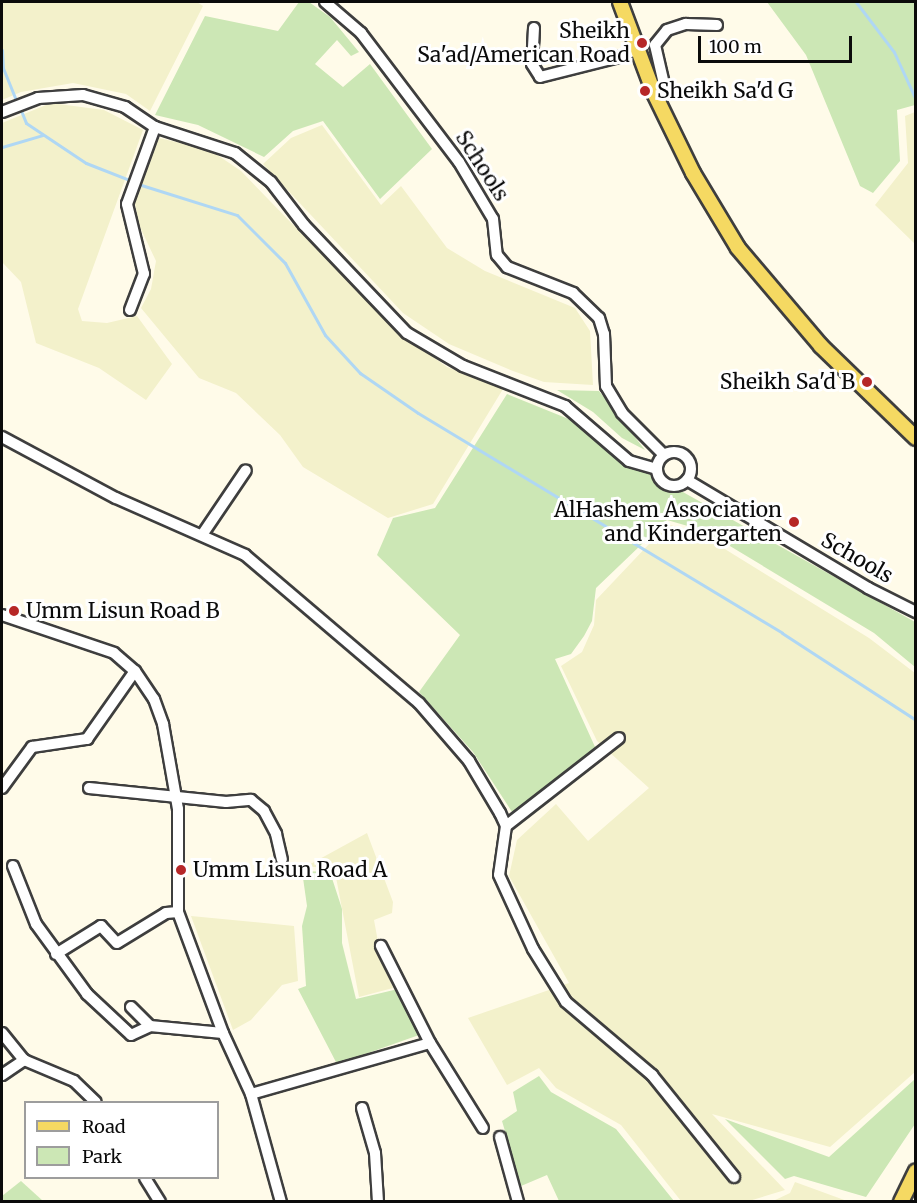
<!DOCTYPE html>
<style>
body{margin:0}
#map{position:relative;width:917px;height:1203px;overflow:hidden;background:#fffbe9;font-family:Merriweather,serif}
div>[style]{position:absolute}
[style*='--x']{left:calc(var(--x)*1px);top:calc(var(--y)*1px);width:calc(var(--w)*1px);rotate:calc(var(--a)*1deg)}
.farmland>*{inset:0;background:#f3f1cb}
.green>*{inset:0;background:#cce7b5}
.stream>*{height:3px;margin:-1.5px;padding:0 1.5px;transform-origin:1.5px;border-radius:1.5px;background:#afd7f4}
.roads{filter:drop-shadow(2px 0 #3e3e3e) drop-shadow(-2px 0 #3e3e3e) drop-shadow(0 2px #3e3e3e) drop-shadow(0 -2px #3e3e3e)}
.minor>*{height:10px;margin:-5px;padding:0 5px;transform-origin:5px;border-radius:5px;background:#fff}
.minor>.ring{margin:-5px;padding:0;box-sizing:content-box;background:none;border:10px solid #fff;border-radius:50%}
.major>*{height:14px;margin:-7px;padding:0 7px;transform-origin:7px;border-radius:7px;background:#f5d962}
.dots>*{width:16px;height:16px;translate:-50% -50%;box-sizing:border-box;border:3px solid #fff;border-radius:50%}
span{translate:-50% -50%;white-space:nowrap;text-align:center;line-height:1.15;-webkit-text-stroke:6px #fff;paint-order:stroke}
.poi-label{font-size:21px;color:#0b0b0b}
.right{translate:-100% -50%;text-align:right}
.left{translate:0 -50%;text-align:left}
.street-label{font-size:21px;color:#0b0b0b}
.frame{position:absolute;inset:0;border:3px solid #0b0b0b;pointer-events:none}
.legend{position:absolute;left:24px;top:1101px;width:195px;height:78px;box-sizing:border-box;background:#fff;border:2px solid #9d9d9d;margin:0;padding:8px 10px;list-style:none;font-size:18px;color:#0b0b0b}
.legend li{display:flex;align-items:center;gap:12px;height:30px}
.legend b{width:30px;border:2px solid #9d9d9d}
.scale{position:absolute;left:698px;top:36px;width:154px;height:27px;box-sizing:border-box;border:3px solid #0b0b0b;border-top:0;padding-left:8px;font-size:18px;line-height:21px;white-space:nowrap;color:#0b0b0b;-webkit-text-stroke:4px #fff;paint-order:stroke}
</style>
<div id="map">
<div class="farmland">
<div style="clip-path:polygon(2px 2px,197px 2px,203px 6px,150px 111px,126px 94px,73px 83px,21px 92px,2px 100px)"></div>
<div style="clip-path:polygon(51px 103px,104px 110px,143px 130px,78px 309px,82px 321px,107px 323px,137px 316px,172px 364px,146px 400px,99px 368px,36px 343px,21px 282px,2px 262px,2px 123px)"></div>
<div style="clip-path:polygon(915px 112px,915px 244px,875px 205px,908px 163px,905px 116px)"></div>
<div style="clip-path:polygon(322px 125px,381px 205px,401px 186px,447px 248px,485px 271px,575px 308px,590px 331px,593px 385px,544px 382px,513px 371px,449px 344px,403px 313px,263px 164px,291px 138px)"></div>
<div style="clip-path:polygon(159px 138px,210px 150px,241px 171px,394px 329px,447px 367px,503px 389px,433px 504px,388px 518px,303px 467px,280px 435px,236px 393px,199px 378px,141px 308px,151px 289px,156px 261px,139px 225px,134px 199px)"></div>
<div style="clip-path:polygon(668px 524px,707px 538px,869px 638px,915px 673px,915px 1072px,830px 1147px,712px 1114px,785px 1190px,749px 1201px,681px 1201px,621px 1125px,556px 1088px,539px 1068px,507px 1085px,468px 1018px,569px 983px,509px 876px,517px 840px,556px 804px,588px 841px,649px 788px,597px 741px,561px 666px,582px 652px,594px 625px,596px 600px)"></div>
<div style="clip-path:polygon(367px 833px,393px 902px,392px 913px,374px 920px,381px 958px,393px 988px,359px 997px,334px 867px,305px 867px)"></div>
<div style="clip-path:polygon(191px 916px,294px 926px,298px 981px,282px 985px,251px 1020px,233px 1030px)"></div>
<div style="clip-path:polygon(795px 1182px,847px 1201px,773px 1201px,790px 1193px)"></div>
</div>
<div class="green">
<div style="clip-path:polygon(299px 2px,309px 2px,330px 17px,359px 52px,351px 56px,337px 40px,315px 64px,343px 87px,370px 64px,432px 149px,380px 199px,323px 121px,293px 131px,264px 157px,198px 125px,155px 115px,205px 16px,278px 31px)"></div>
<div style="clip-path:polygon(767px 2px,915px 2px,915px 105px,897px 110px,900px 161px,873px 193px,860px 186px,806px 55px)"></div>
<div style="clip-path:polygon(557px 390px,599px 391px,645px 450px,622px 438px,593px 412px)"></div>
<div style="clip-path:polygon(507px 394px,576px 422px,665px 482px,915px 622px,915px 667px,874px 633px,705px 531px,667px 520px,596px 588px,592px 621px,584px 636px,571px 654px,555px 659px,596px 749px,514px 815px,473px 752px,419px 692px,460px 635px,377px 555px,393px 518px,435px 508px)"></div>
<div style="clip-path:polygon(302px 871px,330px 872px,342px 909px,342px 943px,356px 999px,398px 989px,419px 1035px,337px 1064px,298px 989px,306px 986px,302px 926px,307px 906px)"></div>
<div style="clip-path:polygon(539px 1076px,551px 1092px,616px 1129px,674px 1201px,559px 1201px,547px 1175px,521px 1186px,502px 1121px,517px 1111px,513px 1092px)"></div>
<div style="clip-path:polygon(915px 1079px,915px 1124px,866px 1197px,794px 1176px,785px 1179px,725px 1119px,829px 1157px)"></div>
<div style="clip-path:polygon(21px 1181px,43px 1201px,2px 1201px,2px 1196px)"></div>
</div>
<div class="stream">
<div style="--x:856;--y:2;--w:63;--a:52.8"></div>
<div style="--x:894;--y:52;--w:53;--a:65.4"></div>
<div style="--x:2;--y:50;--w:18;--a:87"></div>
<div style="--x:3;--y:68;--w:37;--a:68"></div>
<div style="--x:20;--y:108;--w:16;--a:68"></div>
<div style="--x:26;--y:123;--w:72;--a:33.7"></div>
<div style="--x:86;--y:163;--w:49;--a:21.4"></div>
<div style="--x:2;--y:147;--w:43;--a:-16.3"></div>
<div style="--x:138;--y:184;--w:104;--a:17.4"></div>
<div style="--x:237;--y:215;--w:68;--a:45"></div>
<div style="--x:285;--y:263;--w:82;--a:60.9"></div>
<div style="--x:325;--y:335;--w:52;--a:47.4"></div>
<div style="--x:360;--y:373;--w:70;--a:34.6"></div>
<div style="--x:418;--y:413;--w:425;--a:31.1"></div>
<div style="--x:782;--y:633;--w:160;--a:33"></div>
</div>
<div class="roads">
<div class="minor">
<div style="--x:325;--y:2;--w:48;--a:40.7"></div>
<div style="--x:361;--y:33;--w:162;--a:52.8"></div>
<div style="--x:459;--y:162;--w:66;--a:59.2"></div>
<div style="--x:493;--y:219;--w:36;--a:84"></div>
<div style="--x:497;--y:255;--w:16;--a:50"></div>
<div style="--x:507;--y:267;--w:71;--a:21.5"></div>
<div style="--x:573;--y:293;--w:36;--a:44"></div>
<div style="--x:599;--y:318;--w:17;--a:73"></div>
<div style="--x:604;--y:334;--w:52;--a:87.8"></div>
<div style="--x:606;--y:386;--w:31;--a:59"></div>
<div style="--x:622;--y:413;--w:59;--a:45"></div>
<div style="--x:534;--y:28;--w:36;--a:93"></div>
<div style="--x:532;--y:64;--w:15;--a:58"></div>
<div style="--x:540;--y:77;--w:86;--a:-14.2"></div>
<div style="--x:623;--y:56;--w:15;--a:-28"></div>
<div style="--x:654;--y:93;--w:13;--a:-42"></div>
<div style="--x:664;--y:84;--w:40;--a:-103"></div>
<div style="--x:655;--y:45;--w:19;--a:-51"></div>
<div style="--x:667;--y:30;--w:20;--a:-18"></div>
<div style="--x:686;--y:24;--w:31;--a:2"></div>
<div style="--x:2;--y:112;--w:39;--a:-21"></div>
<div style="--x:38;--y:98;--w:45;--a:-3.8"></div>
<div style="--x:83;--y:95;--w:44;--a:15.9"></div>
<div style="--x:125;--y:107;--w:36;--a:34"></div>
<div style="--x:155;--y:127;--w:84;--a:18"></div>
<div style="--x:235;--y:153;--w:46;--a:38.9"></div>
<div style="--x:271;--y:182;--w:54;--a:52.5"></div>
<div style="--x:304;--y:225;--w:149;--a:46.4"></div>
<div style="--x:407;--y:333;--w:65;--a:30.5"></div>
<div style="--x:463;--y:366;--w:110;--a:21.4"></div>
<div style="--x:565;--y:406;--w:84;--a:40.7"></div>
<div style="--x:629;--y:461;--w:29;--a:16"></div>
<div style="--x:130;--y:310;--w:39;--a:-69"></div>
<div style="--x:144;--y:274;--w:72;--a:-103.7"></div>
<div style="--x:127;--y:204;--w:82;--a:-70"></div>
<div style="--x:2;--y:437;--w:129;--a:28.2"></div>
<div style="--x:116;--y:498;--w:141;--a:23.8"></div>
<div style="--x:245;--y:555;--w:228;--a:40.4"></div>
<div style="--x:419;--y:703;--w:77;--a:49.2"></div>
<div style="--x:469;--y:761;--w:61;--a:59.2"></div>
<div style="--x:500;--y:813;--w:14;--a:65"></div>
<div style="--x:506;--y:826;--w:49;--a:98.1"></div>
<div style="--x:499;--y:875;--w:81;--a:65.3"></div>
<div style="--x:533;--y:949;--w:62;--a:58.1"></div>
<div style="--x:566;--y:1002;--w:113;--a:40.3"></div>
<div style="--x:652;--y:1075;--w:131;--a:51.2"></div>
<div class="ring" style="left:657px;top:452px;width:24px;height:24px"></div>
<div style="--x:687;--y:480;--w:211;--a:30.8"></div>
<div style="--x:868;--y:588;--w:54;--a:26.6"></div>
<div style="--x:202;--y:535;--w:78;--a:-55.9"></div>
<div style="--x:2;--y:615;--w:118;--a:18.7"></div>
<div style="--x:114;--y:653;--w:28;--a:41"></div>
<div style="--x:135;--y:671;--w:34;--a:56"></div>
<div style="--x:154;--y:699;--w:27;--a:70"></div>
<div style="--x:163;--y:724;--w:86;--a:80"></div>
<div style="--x:178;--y:809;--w:103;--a:90"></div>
<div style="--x:178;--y:912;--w:129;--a:69.6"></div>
<div style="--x:223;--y:1033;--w:67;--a:65.3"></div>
<div style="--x:251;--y:1094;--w:112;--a:74.5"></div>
<div style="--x:2;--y:788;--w:51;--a:-53.8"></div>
<div style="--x:32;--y:747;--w:56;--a:-8.3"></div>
<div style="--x:87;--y:739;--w:83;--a:-54.8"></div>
<div style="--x:89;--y:788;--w:138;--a:5.8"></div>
<div style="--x:226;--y:802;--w:25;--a:-5"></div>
<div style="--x:251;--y:800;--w:17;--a:40"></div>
<div style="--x:264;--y:811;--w:26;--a:62"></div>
<div style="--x:276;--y:834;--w:26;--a:77"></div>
<div style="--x:506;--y:826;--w:143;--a:-37.9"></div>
<div style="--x:13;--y:866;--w:62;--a:68.4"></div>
<div style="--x:36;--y:924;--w:87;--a:53.9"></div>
<div style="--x:87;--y:994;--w:60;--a:43"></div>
<div style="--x:131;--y:1035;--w:21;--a:-25"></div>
<div style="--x:56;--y:954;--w:53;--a:-31.9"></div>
<div style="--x:101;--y:926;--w:23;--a:47"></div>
<div style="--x:117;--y:943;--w:57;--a:-31.5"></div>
<div style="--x:166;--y:913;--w:12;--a:-5"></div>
<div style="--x:131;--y:1007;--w:27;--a:45"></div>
<div style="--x:150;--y:1026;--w:73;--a:5.5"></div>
<div style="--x:2;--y:1033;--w:35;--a:51"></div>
<div style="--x:24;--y:1060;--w:54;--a:22.8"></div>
<div style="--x:74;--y:1081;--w:30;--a:44"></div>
<div style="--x:430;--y:1043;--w:100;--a:58.1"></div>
<div style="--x:2;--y:1075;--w:27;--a:-34"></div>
<div style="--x:251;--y:1094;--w:186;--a:-15.9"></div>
<div style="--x:430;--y:1043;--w:109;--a:-116.8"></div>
<div style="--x:362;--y:1108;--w:47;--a:73.9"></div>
<div style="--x:375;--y:1153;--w:49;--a:86.5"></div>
<div style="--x:500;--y:1137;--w:67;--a:74.5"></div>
<div style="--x:145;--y:1178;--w:28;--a:58"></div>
</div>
<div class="major">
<div style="--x:620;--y:2;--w:97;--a:69.5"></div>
<div style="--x:654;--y:93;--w:89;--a:64"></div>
<div style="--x:693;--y:173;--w:87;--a:59"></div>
<div style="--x:738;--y:248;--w:128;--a:49.7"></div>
<div style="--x:821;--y:346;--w:132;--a:44.1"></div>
<div style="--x:901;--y:1202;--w:34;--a:-64"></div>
</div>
</div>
<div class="dots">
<div style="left:642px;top:43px;background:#b62727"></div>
<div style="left:645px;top:91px;background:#b62727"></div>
<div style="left:867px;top:382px;background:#b62727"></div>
<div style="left:794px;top:522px;background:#b62727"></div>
<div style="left:14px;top:611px;background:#b62727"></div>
<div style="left:181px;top:870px;background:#b62727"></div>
</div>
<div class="poi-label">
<span class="right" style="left:630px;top:43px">Sheikh<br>Sa'ad/American Road</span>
<span class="left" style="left:657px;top:91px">Sheikh Sa'd G</span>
<span class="right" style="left:855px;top:382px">Sheikh Sa'd B</span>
<span class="right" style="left:782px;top:522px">AlHashem Association<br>and Kindergarten</span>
<span class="left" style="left:26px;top:611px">Umm Lisun Road B</span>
<span class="left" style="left:193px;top:870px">Umm Lisun Road A</span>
</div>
<div class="street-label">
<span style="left:482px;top:166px;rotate:57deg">Schools</span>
<span style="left:857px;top:558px;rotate:30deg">Schools</span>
</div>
<div class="frame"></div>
<ul class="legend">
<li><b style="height:8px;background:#f5d962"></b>Road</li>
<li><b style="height:16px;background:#cce7b5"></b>Park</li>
</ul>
<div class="scale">100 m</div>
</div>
